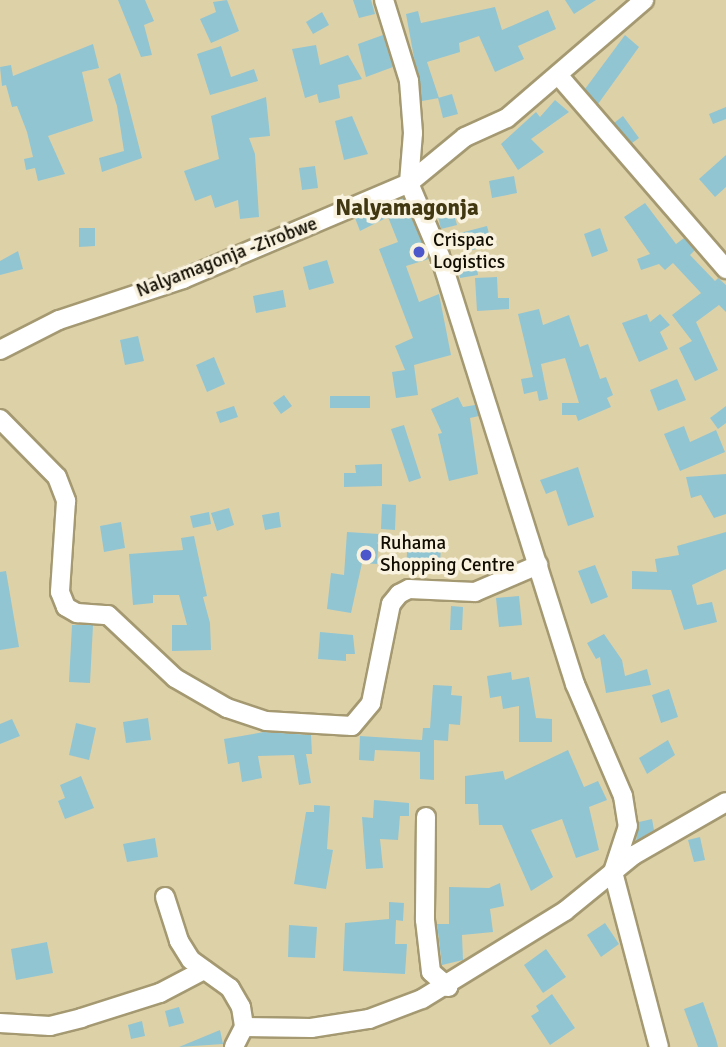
<!DOCTYPE html>
<style>
body{margin:0}
#map{position:relative;width:726px;height:1047px;overflow:hidden;background:#ddd1a8;font-family:Signika,sans-serif}
div>[style]{position:absolute}
[style*='--x']{left:calc(var(--x)*1px);top:calc(var(--y)*1px);width:calc(var(--w)*1px);rotate:calc(var(--a)*1deg)}
.building>*{inset:0;background:#92c5d2}
.roads{filter:drop-shadow(2px 0 #a49971) drop-shadow(-2px 0 #a49971) drop-shadow(0 2px #a49971) drop-shadow(0 -2px #a49971)}
.minor>*{height:18px;margin:-9px;padding:0 9px;transform-origin:9px;border-radius:9px;background:#fff}
.dots>*{width:19px;height:19px;translate:-50% -50%;box-sizing:border-box;border:4px solid #f8f2de;border-radius:50%}
span{translate:-50% -50%;white-space:nowrap;text-align:center;line-height:1.15;-webkit-text-stroke:7px #f8f2de;paint-order:stroke}
.poi-label{font-size:19px;color:#100c01}
.left{translate:0 -50%;text-align:left}
.street-label{font-size:19px;color:#100c01}
.quarter-label{font-size:23px;color:#413711;font-weight:700}
</style>
<div id="map">
<div class="building">
<div style="clip-path:polygon(118px 0,145px 0,154px 21px,144px 25px,152px 55px,141px 57px)"></div>
<div style="clip-path:polygon(227px 0,239px 31px,211px 43px,200px 19px,216px 12px,213px 2px)"></div>
<div style="clip-path:polygon(353px 0,371px 0,375px 14px,359px 18px)"></div>
<div style="clip-path:polygon(565px 0,596px 0,574px 14px)"></div>
<div style="clip-path:polygon(495px 7px,502px 30px,548px 10px,556px 29px,518px 46px,524px 59px,495px 72px,479px 36px,459px 43px,460px 52px,427px 62px,439px 98px,422px 101px,406px 14px,418px 11px,421px 23px)"></div>
<div style="clip-path:polygon(322px 12px,329px 25px,313px 34px,306px 22px)"></div>
<div style="clip-path:polygon(383px 35px,393px 67px,366px 77px,358px 44px)"></div>
<div style="clip-path:polygon(625px 35px,639px 47px,598px 104px,585px 89px)"></div>
<div style="clip-path:polygon(93px 44px,99px 68px,82px 72px,93px 121px,48px 136px,65px 174px,38px 181px,35px 168px,26px 170px,24px 159px,33px 157px,27px 132px,17px 106px,12px 107px,6px 85px,2px 86px,0 67px,11px 65px,13px 76px)"></div>
<div style="clip-path:polygon(316px 45px,320px 65px,348px 55px,362px 79px,338px 85px,340px 98px,319px 103px,317px 94px,305px 98px,292px 49px)"></div>
<div style="clip-path:polygon(221px 46px,231px 77px,254px 69px,258px 81px,210px 95px,197px 54px)"></div>
<div style="clip-path:polygon(120px 73px,142px 158px,102px 172px,99px 158px,124px 151px,117px 106px,108px 79px)"></div>
<div style="clip-path:polygon(452px 94px,458px 114px,443px 118px,438px 98px)"></div>
<div style="clip-path:polygon(266px 97px,270px 136px,249px 138px,255px 154px,259px 217px,240px 219px,238px 200px,215px 208px,211px 195px,195px 201px,184px 171px,219px 159px,211px 116px)"></div>
<div style="clip-path:polygon(555px 100px,569px 112px,531px 139px,544px 152px,518px 170px,501px 144px,536px 112px,540px 117px)"></div>
<div style="clip-path:polygon(726px 107px,726px 119px,713px 124px,709px 114px)"></div>
<div style="clip-path:polygon(352px 116px,368px 154px,344px 160px,335px 121px)"></div>
<div style="clip-path:polygon(623px 116px,639px 138px,632px 143px,614px 123px)"></div>
<div style="clip-path:polygon(726px 155px,726px 187px,715px 197px,699px 179px)"></div>
<div style="clip-path:polygon(315px 166px,318px 188px,302px 190px,299px 168px)"></div>
<div style="clip-path:polygon(514px 176px,517px 193px,492px 198px,489px 181px)"></div>
<div style="clip-path:polygon(403px 198px,429px 259px,406px 266px,419px 302px,439px 294px,451px 355px,414px 365px,418px 395px,396px 398px,392px 372px,405px 370px,395px 346px,413px 338px,379px 249px,398px 242px,388px 217px,360px 231px,355px 218px)"></div>
<div style="clip-path:polygon(450px 200px,457px 225px,441px 229px,435px 204px)"></div>
<div style="clip-path:polygon(645px 203px,676px 244px,684px 238px,695px 250px,690px 255px,715px 281px,718px 278px,726px 285px,726px 312px,719px 305px,696px 322px,718px 370px,695px 381px,679px 348px,692px 341px,672px 315px,701px 293px,673px 263px,665px 270px,659px 264px,641px 270px,637px 259px,650px 254px,624px 217px)"></div>
<div style="clip-path:polygon(487px 226px,492px 245px,465px 252px,460px 233px)"></div>
<div style="clip-path:polygon(79px 228px,95px 228px,95px 246px,79px 247px)"></div>
<div style="clip-path:polygon(600px 228px,608px 251px,592px 257px,584px 234px)"></div>
<div style="clip-path:polygon(18px 251px,23px 269px,0 275px,0 261px)"></div>
<div style="clip-path:polygon(475px 255px,478px 275px,460px 278px,457px 257px)"></div>
<div style="clip-path:polygon(327px 260px,334px 283px,309px 290px,303px 267px)"></div>
<div style="clip-path:polygon(497px 277px,498px 298px,509px 298px,509px 309px,477px 311px,475px 278px)"></div>
<div style="clip-path:polygon(283px 290px,286px 307px,256px 313px,253px 296px)"></div>
<div style="clip-path:polygon(539px 309px,543px 325px,569px 315px,580px 347px,588px 344px,600px 379px,606px 377px,613px 395px,607px 398px,611px 407px,578px 421px,576px 415px,562px 415px,562px 403px,579px 403px,565px 358px,541px 364px,548px 399px,539px 401px,537px 391px,524px 394px,521px 379px,533px 377px,518px 314px)"></div>
<div style="clip-path:polygon(647px 314px,650px 322px,660px 314px,670px 325px,660px 332px,668px 349px,639px 362px,622px 323px)"></div>
<div style="clip-path:polygon(138px 336px,144px 361px,125px 365px,120px 340px)"></div>
<div style="clip-path:polygon(214px 357px,225px 384px,207px 392px,196px 365px)"></div>
<div style="clip-path:polygon(677px 379px,686px 400px,658px 411px,650px 390px)"></div>
<div style="clip-path:polygon(284px 395px,292px 406px,281px 414px,273px 403px)"></div>
<div style="clip-path:polygon(330px 396px,370px 396px,370px 408px,330px 408px)"></div>
<div style="clip-path:polygon(458px 397px,463px 407px,475px 405px,479px 416px,470px 418px,478px 474px,449px 481px,438px 434px,442px 433px,431px 409px)"></div>
<div style="clip-path:polygon(234px 406px,238px 417px,220px 423px,216px 412px)"></div>
<div style="clip-path:polygon(726px 406px,726px 423px,718px 429px,710px 418px)"></div>
<div style="clip-path:polygon(404px 425px,421px 478px,409px 482px,391px 429px)"></div>
<div style="clip-path:polygon(684px 426px,690px 442px,716px 430px,725px 452px,680px 471px,664px 434px)"></div>
<div style="clip-path:polygon(382px 464px,382px 486px,344px 487px,344px 473px,356px 473px,355px 465px)"></div>
<div style="clip-path:polygon(578px 467px,594px 517px,568px 526px,556px 490px,546px 494px,540px 480px)"></div>
<div style="clip-path:polygon(726px 474px,726px 514px,714px 518px,701px 495px,691px 498px,686px 477px)"></div>
<div style="clip-path:polygon(382px 504px,396px 505px,395px 530px,381px 529px)"></div>
<div style="clip-path:polygon(229px 508px,234px 525px,217px 531px,211px 513px)"></div>
<div style="clip-path:polygon(209px 512px,211px 524px,193px 528px,190px 516px)"></div>
<div style="clip-path:polygon(279px 512px,281px 527px,265px 530px,262px 515px)"></div>
<div style="clip-path:polygon(121px 522px,125px 548px,104px 552px,100px 526px)"></div>
<div style="clip-path:polygon(347px 532px,379px 534px,377px 564px,362px 563px,351px 613px,327px 609px,331px 573px,344px 575px)"></div>
<div style="clip-path:polygon(726px 532px,726px 569px,692px 585px,697px 605px,712px 602px,717px 622px,684px 630px,671px 590px,632px 589px,632px 571px,657px 572px,655px 559px,679px 555px,677px 546px)"></div>
<div style="clip-path:polygon(194px 536px,207px 596px,203px 597px,210px 623px,211px 650px,172px 651px,172px 625px,187px 625px,179px 595px,153px 595px,153px 603px,133px 605px,129px 554px,183px 550px,181px 538px)"></div>
<div style="clip-path:polygon(408px 539px,441px 540px,440px 569px,406px 568px)"></div>
<div style="clip-path:polygon(595px 565px,608px 597px,591px 604px,578px 571px)"></div>
<div style="clip-path:polygon(6px 571px,19px 647px,0 650px,0 572px)"></div>
<div style="clip-path:polygon(519px 596px,522px 625px,499px 627px,496px 598px)"></div>
<div style="clip-path:polygon(451px 606px,463px 607px,462px 630px,450px 630px)"></div>
<div style="clip-path:polygon(72px 625px,93px 625px,90px 683px,69px 682px)"></div>
<div style="clip-path:polygon(320px 632px,353px 635px,355px 654px,346px 654px,346px 661px,318px 659px)"></div>
<div style="clip-path:polygon(604px 634px,622px 660px,625px 676px,647px 669px,651px 685px,606px 693px,600px 657px,596px 659px,587px 643px)"></div>
<div style="clip-path:polygon(511px 672px,512px 680px,529px 677px,536px 718px,552px 719px,552px 742px,519px 742px,519px 706px,503px 709px,501px 696px,490px 698px,487px 676px)"></div>
<div style="clip-path:polygon(433px 685px,452px 686px,451px 695px,462px 696px,460px 725px,449px 724px,448px 741px,434px 740px,434px 780px,420px 779px,420px 752px,375px 750px,374px 761px,359px 760px,360px 736px,422px 740px,423px 728px,430px 728px)"></div>
<div style="clip-path:polygon(669px 689px,678px 717px,661px 723px,652px 695px)"></div>
<div style="clip-path:polygon(148px 718px,151px 740px,126px 743px,123px 722px)"></div>
<div style="clip-path:polygon(12px 719px,20px 736px,0 744px,0 724px)"></div>
<div style="clip-path:polygon(76px 723px,96px 728px,89px 760px,69px 755px)"></div>
<div style="clip-path:polygon(264px 732px,311px 735px,312px 754px,306px 754px,311px 783px,299px 785px,294px 755px,258px 756px,262px 778px,242px 782px,239px 762px,228px 764px,224px 739px)"></div>
<div style="clip-path:polygon(668px 740px,675px 755px,647px 774px,639px 758px)"></div>
<div style="clip-path:polygon(568px 750px,584px 787px,598px 781px,607px 800px,589px 807px,599px 850px,576px 858px,562px 819px,531px 830px,553px 877px,531px 891px,502px 825px,479px 825px,478px 804px,465px 804px,465px 776px,503px 771px,505px 780px)"></div>
<div style="clip-path:polygon(81px 776px,94px 808px,65px 819px,58px 801px,65px 798px,60px 785px)"></div>
<div style="clip-path:polygon(374px 800px,409px 803px,409px 816px,400px 816px,398px 840px,380px 839px,383px 868px,366px 869px,362px 817px,373px 818px)"></div>
<div style="clip-path:polygon(314px 805px,330px 806px,327px 849px,333px 850px,326px 889px,294px 884px,306px 812px,314px 812px)"></div>
<div style="clip-path:polygon(652px 819px,654px 830px,636px 841px,639px 822px)"></div>
<div style="clip-path:polygon(700px 837px,705px 860px,694px 862px,688px 840px)"></div>
<div style="clip-path:polygon(155px 838px,158px 857px,127px 862px,123px 844px)"></div>
<div style="clip-path:polygon(500px 883px,504px 906px,490px 909px,493px 932px,462px 935px,463px 960px,442px 965px,437px 924px,449px 924px,449px 887px,489px 888px)"></div>
<div style="clip-path:polygon(389px 902px,404px 903px,403px 921px,396px 920px,395px 944px,407px 944px,405px 974px,343px 971px,345px 923px,389px 919px)"></div>
<div style="clip-path:polygon(605px 923px,619px 944px,601px 957px,587px 935px)"></div>
<div style="clip-path:polygon(289px 925px,317px 927px,315px 958px,288px 957px)"></div>
<div style="clip-path:polygon(47px 942px,53px 973px,16px 980px,11px 949px)"></div>
<div style="clip-path:polygon(546px 949px,566px 977px,543px 993px,524px 965px)"></div>
<div style="clip-path:polygon(552px 994px,575px 1028px,550px 1045px,531px 1016px,539px 1011px,536px 1006px)"></div>
<div style="clip-path:polygon(703px 1002px,716px 1039px,718px 1047px,698px 1047px,684px 1009px)"></div>
<div style="clip-path:polygon(179px 1007px,184px 1023px,169px 1027px,165px 1011px)"></div>
<div style="clip-path:polygon(142px 1021px,145px 1036px,131px 1039px,128px 1025px)"></div>
<div style="clip-path:polygon(220px 1030px,223px 1044px,179px 1047px)"></div>
</div>
<div class="roads">
<div class="minor">
<div style="--x:384;--y:0;--w:85;--a:72.8"></div>
<div style="--x:409;--y:81;--w:52;--a:85.6"></div>
<div style="--x:413;--y:133;--w:50;--a:94.6"></div>
<div style="--x:409;--y:183;--w:79;--a:67"></div>
<div style="--x:440;--y:256;--w:449;--a:72.5"></div>
<div style="--x:575;--y:684;--w:122;--a:66.8"></div>
<div style="--x:623;--y:796;--w:30;--a:81"></div>
<div style="--x:628;--y:826;--w:48;--a:108.1"></div>
<div style="--x:613;--y:872;--w:181;--a:75.3"></div>
<div style="--x:558;--y:75;--w:257;--a:49.1"></div>
<div style="--x:0;--y:350;--w:66;--a:-27"></div>
<div style="--x:59;--y:320;--w:131;--a:-18.3"></div>
<div style="--x:183;--y:279;--w:246;--a:-23"></div>
<div style="--x:409;--y:183;--w:72;--a:-39.4"></div>
<div style="--x:465;--y:137;--w:46;--a:-24.3"></div>
<div style="--x:507;--y:118;--w:181;--a:-40.7"></div>
<div style="--x:0;--y:419;--w:81;--a:45.5"></div>
<div style="--x:57;--y:477;--w:26;--a:69"></div>
<div style="--x:66;--y:501;--w:91;--a:93.8"></div>
<div style="--x:60;--y:592;--w:16;--a:68"></div>
<div style="--x:66;--y:607;--w:13;--a:29"></div>
<div style="--x:77;--y:613;--w:31;--a:4"></div>
<div style="--x:108;--y:615;--w:92;--a:43.2"></div>
<div style="--x:175;--y:678;--w:60;--a:30"></div>
<div style="--x:227;--y:708;--w:41;--a:18.4"></div>
<div style="--x:266;--y:721;--w:86;--a:3.3"></div>
<div style="--x:352;--y:726;--w:30;--a:-50"></div>
<div style="--x:371;--y:703;--w:101;--a:-78.6"></div>
<div style="--x:391;--y:604;--w:13;--a:-51"></div>
<div style="--x:399;--y:594;--w:11;--a:-27"></div>
<div style="--x:409;--y:589;--w:66;--a:2.6"></div>
<div style="--x:475;--y:592;--w:69;--a:-23.2"></div>
<div style="--x:426;--y:817;--w:103;--a:90.6"></div>
<div style="--x:425;--y:920;--w:52;--a:83.4"></div>
<div style="--x:431;--y:972;--w:23;--a:41"></div>
<div style="--x:165;--y:897;--w:46;--a:72.3"></div>
<div style="--x:179;--y:941;--w:22;--a:58"></div>
<div style="--x:191;--y:960;--w:48;--a:35.7"></div>
<div style="--x:230;--y:988;--w:22;--a:60"></div>
<div style="--x:241;--y:1007;--w:20;--a:81"></div>
<div style="--x:244;--y:1027;--w:22;--a:117"></div>
<div style="--x:0;--y:1023;--w:50;--a:3.4"></div>
<div style="--x:50;--y:1026;--w:32;--a:-14"></div>
<div style="--x:81;--y:1018;--w:83;--a:-17.6"></div>
<div style="--x:160;--y:993;--w:50;--a:-27.6"></div>
<div style="--x:244;--y:1027;--w:67;--a:0.9"></div>
<div style="--x:311;--y:1028;--w:59;--a:-8.8"></div>
<div style="--x:369;--y:1019;--w:57;--a:-20.7"></div>
<div style="--x:422;--y:999;--w:168;--a:-31.6"></div>
<div style="--x:565;--y:911;--w:89;--a:-39.1"></div>
<div style="--x:634;--y:855;--w:106;--a:-29.9"></div>
</div>
</div>
<div class="dots">
<div style="left:419px;top:252px;background:#4c57cc"></div>
<div style="left:366px;top:555px;background:#4c57cc"></div>
</div>
<div class="poi-label">
<span class="left" style="left:433px;top:252px">Crispac<br>Logistics</span>
<span class="left" style="left:380px;top:555px">Ruhama<br>Shopping Centre</span>
</div>
<div class="street-label">
<span style="left:227px;top:258px;rotate:-21deg">Nalyamagonja -Zirobwe</span>
</div>
<div class="quarter-label">
<span style="left:407px;top:208px">Nalyamagonja</span>
</div>
</div>
